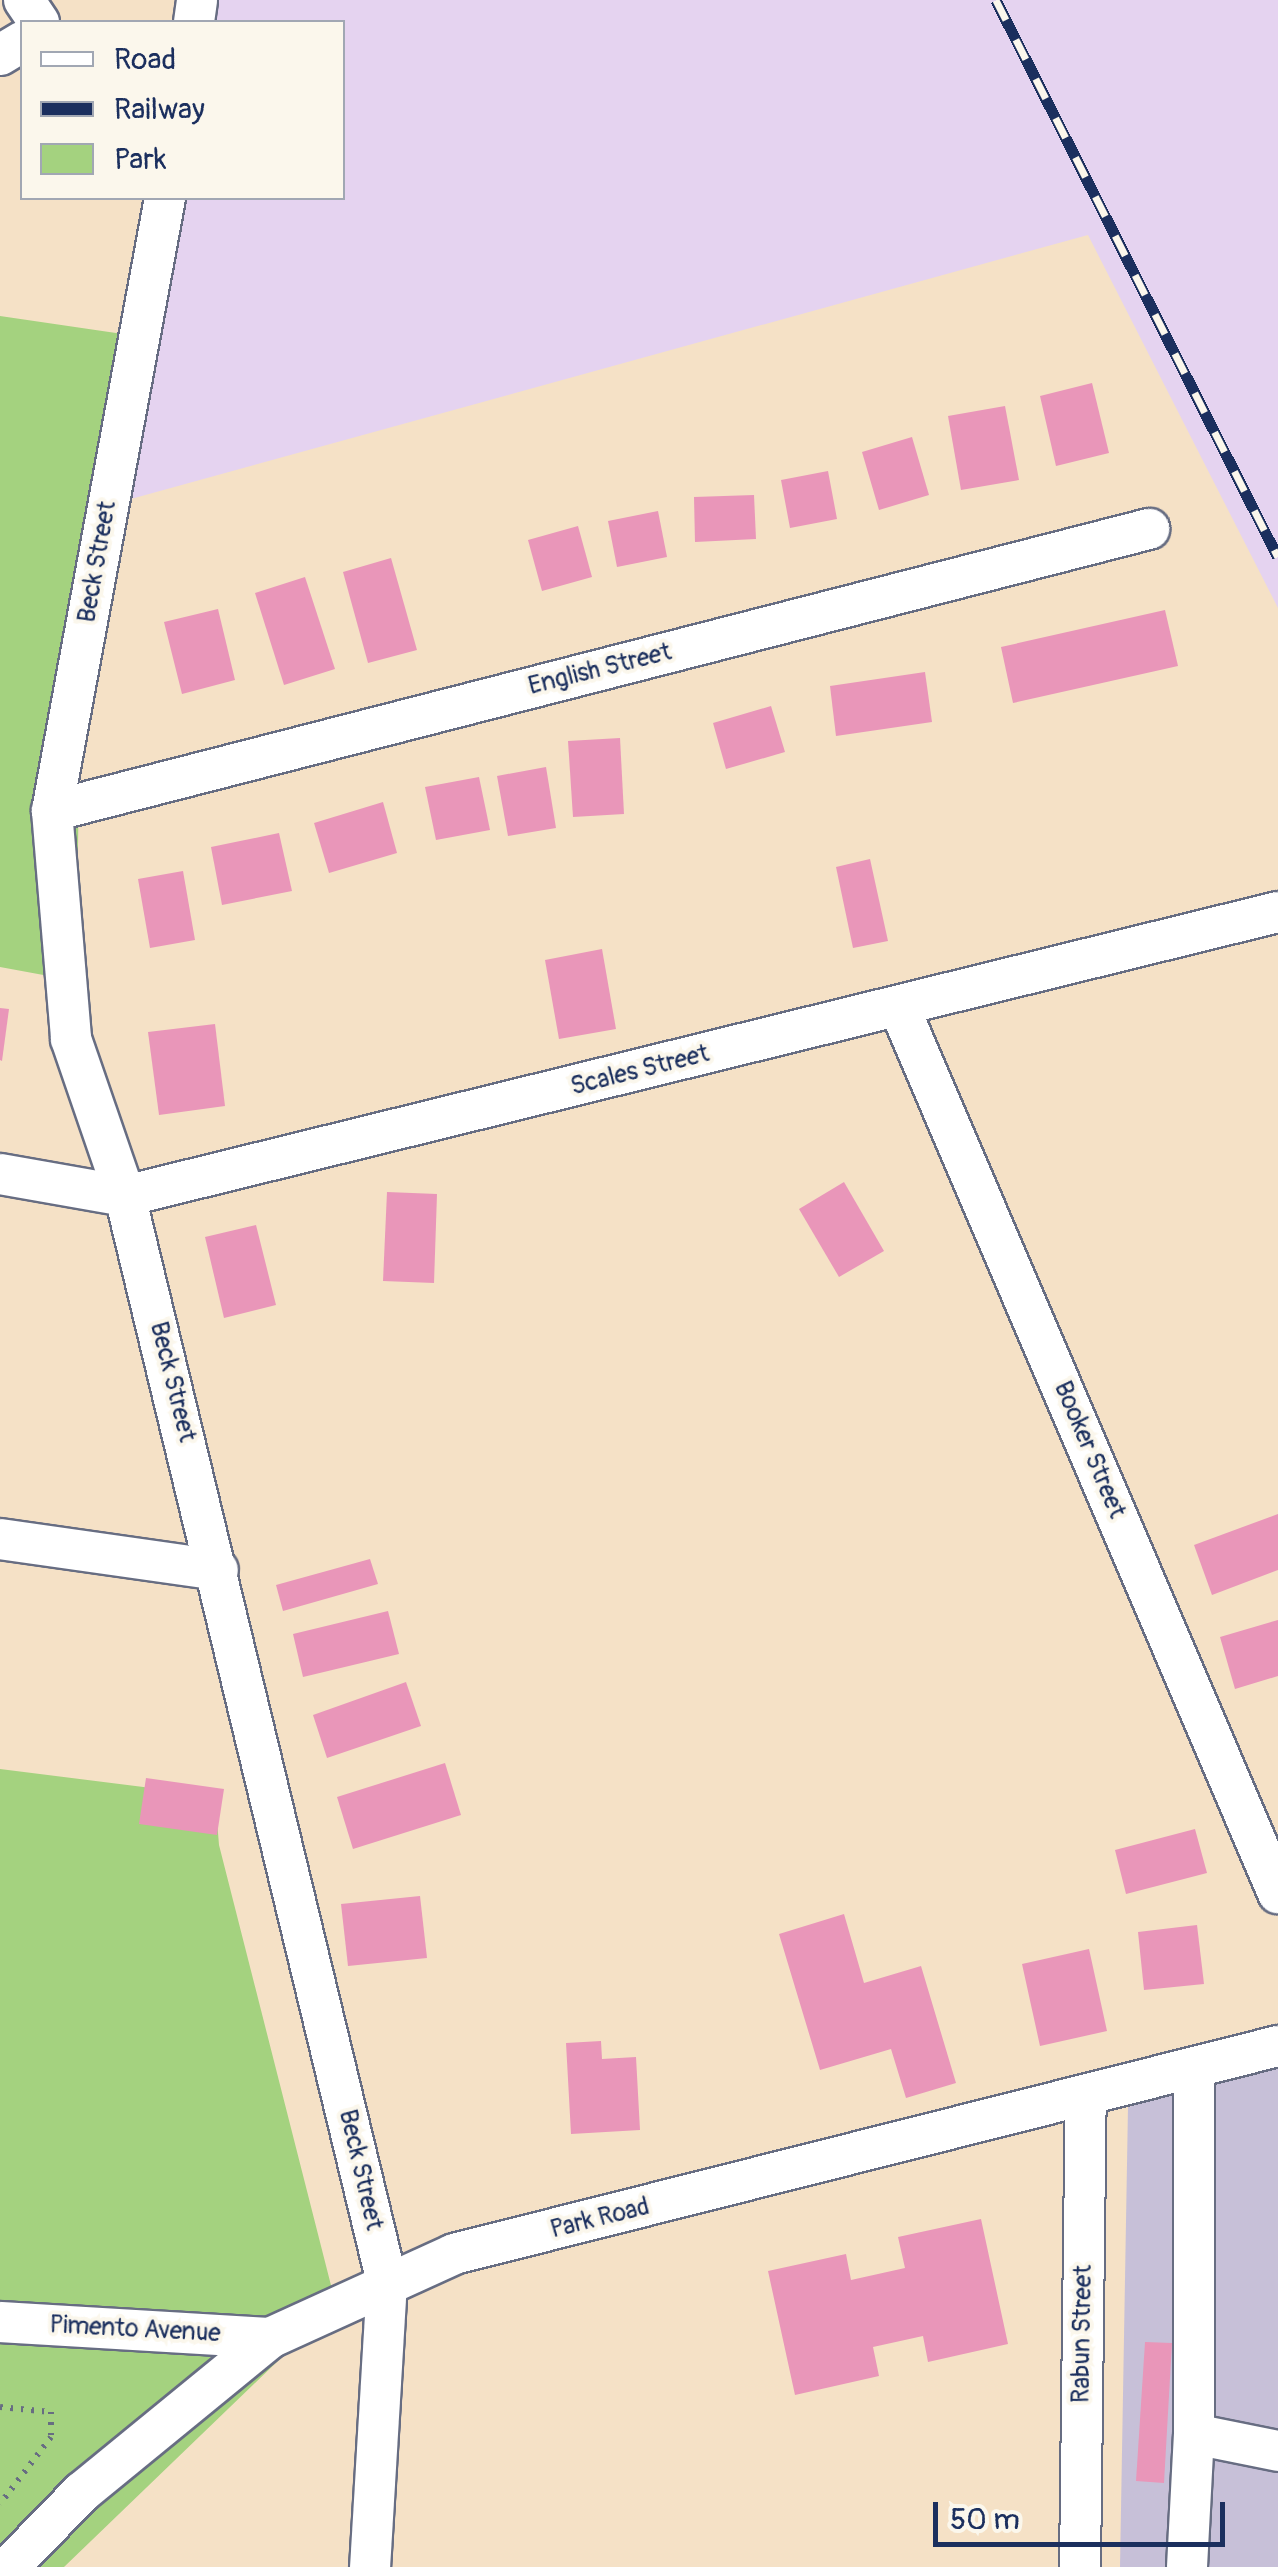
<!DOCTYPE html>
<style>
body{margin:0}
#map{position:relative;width:1278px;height:2567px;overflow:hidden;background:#f5e1c6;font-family:Pangolin,sans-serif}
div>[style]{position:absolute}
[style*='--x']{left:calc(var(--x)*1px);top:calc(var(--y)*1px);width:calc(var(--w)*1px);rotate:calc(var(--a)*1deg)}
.built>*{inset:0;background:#e5d3f0}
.industrial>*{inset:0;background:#c7c0d8}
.green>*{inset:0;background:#a4d27f}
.building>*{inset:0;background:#e996b9}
.path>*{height:6px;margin-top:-3px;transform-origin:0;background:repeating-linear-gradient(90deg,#676d82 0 2.5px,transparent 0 10.5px)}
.roads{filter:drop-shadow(2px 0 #676d82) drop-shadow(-2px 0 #676d82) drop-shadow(0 2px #676d82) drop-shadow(0 -2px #676d82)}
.minor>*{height:40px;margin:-20px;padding:0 20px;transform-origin:20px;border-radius:20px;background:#fff}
.rail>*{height:11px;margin-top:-5.5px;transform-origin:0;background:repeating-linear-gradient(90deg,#fbf7ec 0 22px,#1b2f5e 0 44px);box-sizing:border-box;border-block:2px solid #1b2f5e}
span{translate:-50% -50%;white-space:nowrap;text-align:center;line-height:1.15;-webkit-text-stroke:8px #fbf7ec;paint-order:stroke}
.street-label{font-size:25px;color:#1b2f5e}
.legend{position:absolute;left:20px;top:20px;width:325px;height:180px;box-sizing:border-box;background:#fbf7ec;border:2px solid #a1a7b3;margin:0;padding:12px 18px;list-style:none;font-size:30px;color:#1b2f5e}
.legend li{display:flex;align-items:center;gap:20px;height:50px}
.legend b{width:50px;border:2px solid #a1a7b3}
.scale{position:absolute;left:933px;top:2502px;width:292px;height:45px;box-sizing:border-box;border:5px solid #1b2f5e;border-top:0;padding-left:12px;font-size:30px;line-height:35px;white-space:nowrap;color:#1b2f5e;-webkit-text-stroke:8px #fbf7ec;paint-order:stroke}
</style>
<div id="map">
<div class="built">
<div style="clip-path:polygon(203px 0,1278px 0,1278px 608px,1088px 235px,120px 502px,172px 198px,342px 198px,342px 22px,200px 22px)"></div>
</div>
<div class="industrial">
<div style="clip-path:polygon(1278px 2063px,1278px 2567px,1120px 2567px,1128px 2107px)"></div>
</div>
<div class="green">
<div style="clip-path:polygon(0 316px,150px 338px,80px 711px,76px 981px,0 967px)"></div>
<div style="clip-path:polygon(0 1769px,215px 1796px,219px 1845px,336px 2305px,64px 2567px,0 2567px)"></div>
</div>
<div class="building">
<div style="clip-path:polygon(1092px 383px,1109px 453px,1056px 466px,1040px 396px)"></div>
<div style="clip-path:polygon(1005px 406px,1019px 480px,961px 490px,948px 416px)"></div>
<div style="clip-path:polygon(912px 437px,929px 495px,879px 510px,862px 452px)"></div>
<div style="clip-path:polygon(828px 471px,837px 519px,790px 528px,781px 480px)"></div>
<div style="clip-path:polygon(754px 495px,756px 539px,695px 542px,694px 497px)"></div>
<div style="clip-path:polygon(658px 511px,667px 557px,617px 567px,608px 521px)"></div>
<div style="clip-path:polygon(578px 526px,592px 577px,542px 591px,528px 540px)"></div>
<div style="clip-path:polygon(391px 558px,417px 650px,368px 663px,343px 572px)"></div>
<div style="clip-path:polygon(305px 577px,335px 669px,284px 685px,255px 593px)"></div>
<div style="clip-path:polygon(218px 609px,235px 680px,182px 694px,164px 622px)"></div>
<div style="clip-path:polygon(1165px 610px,1178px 666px,1013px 703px,1001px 647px)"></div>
<div style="clip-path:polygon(925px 672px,932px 722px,836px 736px,830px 686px)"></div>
<div style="clip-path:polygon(771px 706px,785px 752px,726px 769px,713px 723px)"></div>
<div style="clip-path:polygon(620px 738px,624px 814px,573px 817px,568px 741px)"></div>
<div style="clip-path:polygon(546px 767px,556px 828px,508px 836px,497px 776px)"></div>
<div style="clip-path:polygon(479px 777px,490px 830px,436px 840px,425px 787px)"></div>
<div style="clip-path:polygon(383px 802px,397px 853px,329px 873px,314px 823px)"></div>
<div style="clip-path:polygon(279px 833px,292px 891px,222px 905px,211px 847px)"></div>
<div style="clip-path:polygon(870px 859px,888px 941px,853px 948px,836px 867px)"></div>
<div style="clip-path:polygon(183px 871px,195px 940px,150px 948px,138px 879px)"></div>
<div style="clip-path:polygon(602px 949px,616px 1029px,559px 1039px,545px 960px)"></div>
<div style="clip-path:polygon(0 1008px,9px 1009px,2px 1061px,0 1060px)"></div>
<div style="clip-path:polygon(215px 1024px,225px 1106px,159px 1115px,148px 1032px)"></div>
<div style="clip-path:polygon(844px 1182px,884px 1251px,839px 1277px,799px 1209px)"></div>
<div style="clip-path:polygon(387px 1192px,437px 1194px,434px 1283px,383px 1281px)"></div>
<div style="clip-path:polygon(256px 1225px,276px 1305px,224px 1318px,205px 1237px)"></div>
<div style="clip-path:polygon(1278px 1514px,1278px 1570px,1212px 1595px,1194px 1545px)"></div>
<div style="clip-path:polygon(370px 1559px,378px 1584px,283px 1611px,276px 1585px)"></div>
<div style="clip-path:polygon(388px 1611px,399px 1654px,303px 1677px,293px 1634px)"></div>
<div style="clip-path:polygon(1278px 1620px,1278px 1676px,1235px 1689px,1220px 1637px)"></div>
<div style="clip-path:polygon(406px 1682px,421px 1726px,327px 1758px,313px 1715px)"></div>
<div style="clip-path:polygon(445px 1763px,461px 1815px,353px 1849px,337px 1797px)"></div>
<div style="clip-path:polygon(146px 1778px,224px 1789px,217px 1835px,139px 1824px)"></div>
<div style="clip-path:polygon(1195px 1829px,1207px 1873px,1126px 1894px,1115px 1850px)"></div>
<div style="clip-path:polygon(420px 1896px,427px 1958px,348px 1966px,341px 1904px)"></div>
<div style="clip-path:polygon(844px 1914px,864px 1983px,921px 1966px,956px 2083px,906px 2098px,891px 2049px,820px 2070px,779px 1934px)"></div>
<div style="clip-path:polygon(1197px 1925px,1204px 1984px,1144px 1990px,1138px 1932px)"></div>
<div style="clip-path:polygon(1089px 1949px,1107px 2031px,1040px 2046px,1022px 1964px)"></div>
<div style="clip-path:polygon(601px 2041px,602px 2059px,636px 2057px,640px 2130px,571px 2134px,566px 2043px)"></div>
<div style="clip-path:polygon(981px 2219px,1008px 2344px,928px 2362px,923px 2336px,873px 2347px,879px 2376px,795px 2395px,768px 2271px,846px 2254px,851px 2280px,905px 2268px,898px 2237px)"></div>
<div style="clip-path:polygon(1145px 2342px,1172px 2343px,1164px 2483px,1136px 2481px)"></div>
</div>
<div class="path">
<div style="--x:0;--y:2407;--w:51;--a:5.6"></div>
<div style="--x:51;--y:2412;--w:25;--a:90"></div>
<div style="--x:51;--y:2437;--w:84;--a:127.3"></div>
</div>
<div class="roads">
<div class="minor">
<div style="--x:24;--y:0;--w:27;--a:56"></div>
<div style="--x:194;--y:22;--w:22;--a:-82"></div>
<div style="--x:0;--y:55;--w:26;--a:-31"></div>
<div style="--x:165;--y:198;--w:623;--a:100.44"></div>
<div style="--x:52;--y:811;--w:229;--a:85.2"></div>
<div style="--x:71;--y:1039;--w:166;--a:71"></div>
<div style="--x:125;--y:1196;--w:1117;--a:76.44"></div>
<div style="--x:387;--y:2282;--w:286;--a:93.4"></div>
<div style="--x:52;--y:811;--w:1133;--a:-14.42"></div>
<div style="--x:899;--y:1007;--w:964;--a:66.84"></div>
<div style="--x:0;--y:1174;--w:127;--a:10"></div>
<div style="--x:125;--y:1196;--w:1187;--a:-13.84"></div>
<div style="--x:0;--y:1539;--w:220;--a:8.1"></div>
<div style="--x:1194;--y:2070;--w:364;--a:90"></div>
<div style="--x:1194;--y:2434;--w:86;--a:11.4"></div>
<div style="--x:0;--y:2322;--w:270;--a:3.4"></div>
<div style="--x:9;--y:2567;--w:105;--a:-45.8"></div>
<div style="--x:82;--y:2492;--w:243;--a:-39.3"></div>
<div style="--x:270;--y:2338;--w:202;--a:-24.5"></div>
<div style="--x:454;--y:2254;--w:850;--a:-14.17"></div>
<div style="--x:1080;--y:2567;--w:466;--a:-89.3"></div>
<div style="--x:1187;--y:2567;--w:133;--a:-87"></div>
</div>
</div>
<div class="rail">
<div style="--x:996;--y:0;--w:624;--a:63.15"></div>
</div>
<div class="street-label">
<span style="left:98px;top:562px;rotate:-80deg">Beck Street</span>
<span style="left:600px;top:670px;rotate:-14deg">English Street</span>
<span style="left:640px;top:1071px;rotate:-14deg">Scales Street</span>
<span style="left:172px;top:1382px;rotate:76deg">Beck Street</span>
<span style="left:1089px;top:1450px;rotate:67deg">Booker Street</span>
<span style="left:360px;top:2170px;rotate:77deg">Beck Street</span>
<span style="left:600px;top:2219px;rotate:-14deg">Park Road</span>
<span style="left:135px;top:2330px;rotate:3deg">Pimento Avenue</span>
<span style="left:1083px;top:2334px;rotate:-89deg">Rabun Street</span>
</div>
<ul class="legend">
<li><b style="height:12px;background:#fff"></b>Road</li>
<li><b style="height:12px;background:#1b2f5e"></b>Railway</li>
<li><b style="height:28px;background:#a4d27f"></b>Park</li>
</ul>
<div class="scale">50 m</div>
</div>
